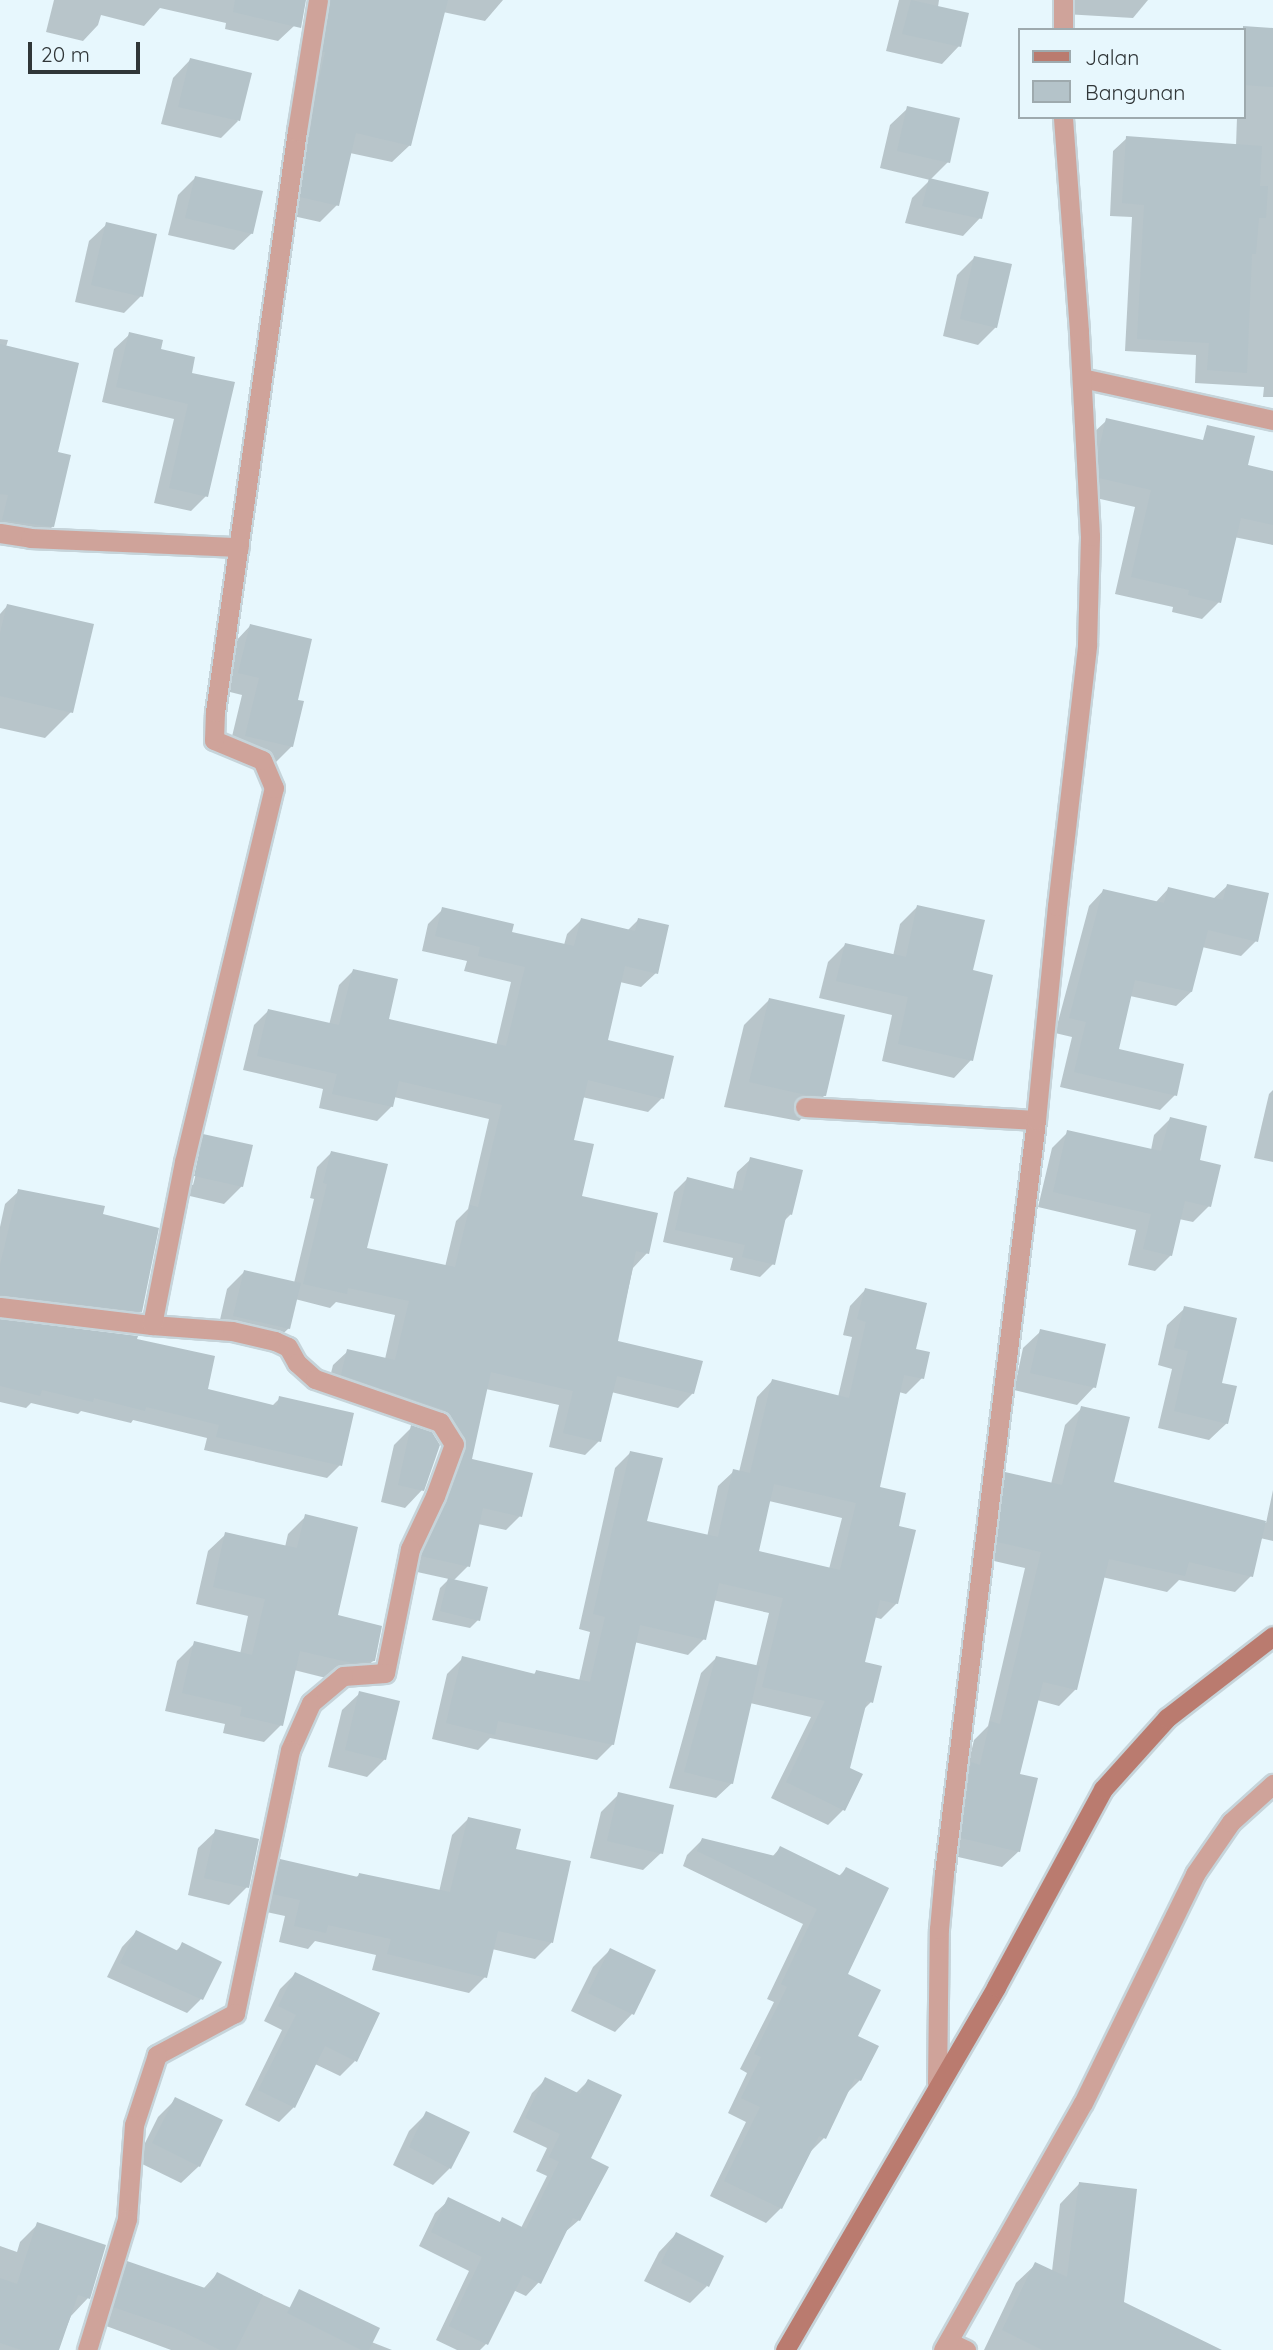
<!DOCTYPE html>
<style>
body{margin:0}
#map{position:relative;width:1273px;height:2350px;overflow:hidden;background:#e7f7fd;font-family:Quicksand,sans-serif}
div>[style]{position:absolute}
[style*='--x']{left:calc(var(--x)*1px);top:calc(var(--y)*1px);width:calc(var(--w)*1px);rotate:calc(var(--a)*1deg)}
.shadow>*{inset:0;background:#0003}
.building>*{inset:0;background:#b4c3c9}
.roads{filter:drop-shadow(2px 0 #c6d4da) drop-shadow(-2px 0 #c6d4da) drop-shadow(0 2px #c6d4da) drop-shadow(0 -2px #c6d4da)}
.minor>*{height:19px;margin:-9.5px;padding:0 9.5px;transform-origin:9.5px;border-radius:9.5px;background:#cfa39a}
.secondary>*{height:19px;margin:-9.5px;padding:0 9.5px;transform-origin:9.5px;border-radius:9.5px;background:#ba7b6f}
span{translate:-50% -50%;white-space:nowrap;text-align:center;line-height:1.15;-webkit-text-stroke:5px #e7f7fd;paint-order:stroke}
.legend{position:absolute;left:1018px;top:28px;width:228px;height:91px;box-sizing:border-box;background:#e7f7fd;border:2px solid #9eaaae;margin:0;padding:9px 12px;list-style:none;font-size:21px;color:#303638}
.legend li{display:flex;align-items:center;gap:14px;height:35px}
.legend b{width:35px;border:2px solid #9eaaae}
.scale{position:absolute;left:28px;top:42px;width:112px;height:32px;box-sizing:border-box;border:4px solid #303638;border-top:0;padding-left:9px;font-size:21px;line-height:24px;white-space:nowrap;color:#303638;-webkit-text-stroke:5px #e7f7fd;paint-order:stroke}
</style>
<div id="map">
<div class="shadow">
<div style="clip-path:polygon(54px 0,300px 0,294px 26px,278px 41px,225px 29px,226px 23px,160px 8px,144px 26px,101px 15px,98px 25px,83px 41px,46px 32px)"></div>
<div style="clip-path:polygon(373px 0,503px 0,485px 21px,443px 12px,410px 145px,392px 162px,350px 153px,337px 205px,320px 222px,284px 214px,310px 38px,328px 21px)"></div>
<div style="clip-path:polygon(899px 0,939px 0,938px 7px,959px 46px,942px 64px,886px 51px)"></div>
<div style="clip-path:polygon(1065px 0,1148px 0,1133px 18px,1064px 14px)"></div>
<div style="clip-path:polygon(1237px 28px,1273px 30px,1273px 397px,1263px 397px,1264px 387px,1195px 383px,1196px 355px,1125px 351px,1132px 217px,1110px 216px,1113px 151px,1127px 138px,1236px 146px,1237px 117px,1243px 117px,1243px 30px,1235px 30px)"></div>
<div style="clip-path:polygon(190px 60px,238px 121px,221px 138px,161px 124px,173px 78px)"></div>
<div style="clip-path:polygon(908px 108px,948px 162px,930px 180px,980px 218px,963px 236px,905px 223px,912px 198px,930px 180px,880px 168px,890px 125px)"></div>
<div style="clip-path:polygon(195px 178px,252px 233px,234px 250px,168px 235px,178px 195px)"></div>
<div style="clip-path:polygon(107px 224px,141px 296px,124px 313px,75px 302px,89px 241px)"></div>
<div style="clip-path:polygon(975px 257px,996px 327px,978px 345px,943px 336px,957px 275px)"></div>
<div style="clip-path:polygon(130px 334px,159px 350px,190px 374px,206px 496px,191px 511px,154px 503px,174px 419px,102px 402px,114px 349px)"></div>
<div style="clip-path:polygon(0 339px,8px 340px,6px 347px,56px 454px,53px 526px,36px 543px,0 538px)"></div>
<div style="clip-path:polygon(1107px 420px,1204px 457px,1273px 473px,1273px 545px,1234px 537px,1219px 602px,1202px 619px,1172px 612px,1173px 607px,1115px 594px,1135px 507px,1083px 495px,1089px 437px)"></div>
<div style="clip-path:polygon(7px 606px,71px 712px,45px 738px,0 728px,0 614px)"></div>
<div style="clip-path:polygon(250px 626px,296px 701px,292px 746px,274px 764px,228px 753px,242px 695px,222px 690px,233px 644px)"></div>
<div style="clip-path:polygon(1227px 886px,1256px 941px,1241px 956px,1202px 947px,1191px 992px,1176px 1006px,1130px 996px,1117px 1050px,1175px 1095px,1160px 1110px,1060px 1087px,1072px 1037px,1055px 1033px,1089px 906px,1103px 891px,1155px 903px,1168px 889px,1213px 899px)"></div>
<div style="clip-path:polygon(918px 906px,971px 972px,971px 1060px,954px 1078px,882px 1061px,892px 1015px,819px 998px,828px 962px,845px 945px,893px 956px,900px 924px)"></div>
<div style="clip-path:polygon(443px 909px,510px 933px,564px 945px,567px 934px,581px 920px,627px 931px,638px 920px,656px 973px,641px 987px,620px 982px,605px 1041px,662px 1098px,648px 1112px,582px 1097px,572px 1141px,580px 1198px,647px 1253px,633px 1268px,616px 1342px,693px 1393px,678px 1408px,611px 1392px,599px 1441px,585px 1455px,549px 1447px,559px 1405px,486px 1389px,470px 1460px,520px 1516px,506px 1530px,478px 1524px,468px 1566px,453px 1581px,478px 1620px,470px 1628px,432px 1620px,440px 1588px,449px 1579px,408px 1570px,451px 1453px,436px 1430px,327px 1389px,333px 1365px,348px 1351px,385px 1359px,395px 1315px,336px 1302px,330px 1308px,295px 1299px,289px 1328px,271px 1345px,217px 1333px,227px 1289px,245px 1271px,294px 1283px,314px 1199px,310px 1198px,317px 1167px,331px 1153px,365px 1249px,445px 1267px,456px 1221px,468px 1209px,489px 1119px,394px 1097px,392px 1106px,377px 1121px,319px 1108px,323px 1089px,243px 1070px,254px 1025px,268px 1011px,329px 1025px,339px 985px,353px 971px,387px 1020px,496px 1046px,511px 982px,464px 971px,467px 961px,422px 951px,428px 924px)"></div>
<div style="clip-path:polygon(770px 999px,825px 1095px,799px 1121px,724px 1107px,744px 1025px)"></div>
<div style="clip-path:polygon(1273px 1090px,1273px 1162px,1254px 1158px,1269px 1094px)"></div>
<div style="clip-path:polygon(1170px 1119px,1198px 1161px,1209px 1206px,1193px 1222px,1179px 1219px,1171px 1255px,1155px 1271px,1128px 1265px,1136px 1230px,1038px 1207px,1052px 1148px,1068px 1132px,1151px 1150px,1154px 1135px)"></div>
<div style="clip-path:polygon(evenodd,204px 1136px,242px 1186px,224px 1204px,177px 1193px,186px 1154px,204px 1136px,197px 1154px,201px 1154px,193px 1185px,190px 1184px,197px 1154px)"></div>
<div style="clip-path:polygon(751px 1159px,791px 1214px,784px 1221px,773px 1264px,760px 1277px,730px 1270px,733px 1258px,663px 1242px,674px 1192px,687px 1179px,733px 1190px,737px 1172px)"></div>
<div style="clip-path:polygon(19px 1191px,101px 1216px,141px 1311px,127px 1324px,0 1309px,0 1227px,5px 1204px)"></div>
<div style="clip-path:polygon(evenodd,865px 1290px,914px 1350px,922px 1378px,906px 1394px,899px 1392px,878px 1488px,897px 1528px,897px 1603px,881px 1619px,874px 1617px,863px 1663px,871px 1702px,863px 1710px,848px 1768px,843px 1810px,828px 1825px,771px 1798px,811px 1717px,750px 1703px,732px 1783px,716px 1798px,669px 1788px,701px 1673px,716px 1658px,756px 1667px,769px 1613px,713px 1600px,704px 1639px,688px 1655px,634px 1642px,613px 1744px,597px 1760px,490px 1738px,478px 1750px,432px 1739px,447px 1674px,463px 1658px,533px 1675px,536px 1672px,579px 1681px,590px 1632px,579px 1629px,615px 1468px,631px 1452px,645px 1522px,707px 1537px,718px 1486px,734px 1471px,739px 1472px,757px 1397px,772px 1381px,838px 1397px,852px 1337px,843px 1335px,850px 1306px,865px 1290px,769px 1501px,842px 1518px,829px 1569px,757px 1552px,769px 1501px)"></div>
<div style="clip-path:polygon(1185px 1308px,1227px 1423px,1209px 1440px,1158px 1428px,1172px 1369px,1158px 1365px,1167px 1325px)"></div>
<div style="clip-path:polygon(0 1320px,135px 1340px,206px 1390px,271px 1407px,280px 1398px,340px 1465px,327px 1478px,204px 1450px,207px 1438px,133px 1420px,131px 1423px,81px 1411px,78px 1414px,31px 1403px,26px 1408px,0 1402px)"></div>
<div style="clip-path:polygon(1041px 1331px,1094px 1387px,1077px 1405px,1014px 1390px,1023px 1348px)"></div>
<div style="clip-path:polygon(1082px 1408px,1112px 1484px,1266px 1523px,1273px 1490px,1273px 1541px,1260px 1538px,1251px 1576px,1235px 1592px,1179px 1580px,1167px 1592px,1102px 1577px,1076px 1689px,1059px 1706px,1037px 1700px,1018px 1775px,1019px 1851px,1002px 1867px,945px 1854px,955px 1781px,967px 1769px,974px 1740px,988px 1726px,1025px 1568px,981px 1558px,990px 1490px,1006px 1474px,1051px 1484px,1065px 1425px)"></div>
<div style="clip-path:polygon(412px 1427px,422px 1490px,405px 1508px,381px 1502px,394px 1445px)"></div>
<div style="clip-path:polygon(306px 1516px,336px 1617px,373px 1661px,355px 1678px,334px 1680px,294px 1670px,281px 1725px,264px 1742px,223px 1733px,225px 1724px,165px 1711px,177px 1661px,195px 1643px,240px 1654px,248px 1616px,196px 1604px,208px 1551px,226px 1534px,285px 1547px,288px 1534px)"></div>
<div style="clip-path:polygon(360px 1693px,385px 1759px,367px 1777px,328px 1767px,342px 1710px)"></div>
<div style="clip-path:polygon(619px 1794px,661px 1853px,643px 1870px,590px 1858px,601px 1812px)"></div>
<div style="clip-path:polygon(468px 1819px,514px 1850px,569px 1862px,551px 1943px,535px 1959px,492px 1949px,485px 1977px,469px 1993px,372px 1970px,376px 1955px,315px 1941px,308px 1949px,279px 1942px,285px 1916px,257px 1910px,264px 1877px,280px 1861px,355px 1878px,359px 1875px,439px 1892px,452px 1835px)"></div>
<div style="clip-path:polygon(216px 1831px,247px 1887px,229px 1905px,188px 1895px,198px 1848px)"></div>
<div style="clip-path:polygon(702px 1840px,772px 1857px,780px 1848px,838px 1877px,846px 1869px,846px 1975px,860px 2080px,844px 2096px,824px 2138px,809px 2153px,781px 2208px,766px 2223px,710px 2196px,746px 2122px,728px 2113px,747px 2073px,740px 2069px,774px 2002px,767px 1999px,803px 1924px,683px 1866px,687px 1855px)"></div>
<div style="clip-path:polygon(136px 1932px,175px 1952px,183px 1944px,201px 1999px,187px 2013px,107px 1977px,122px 1947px)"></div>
<div style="clip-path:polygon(610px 1950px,632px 2014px,615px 2032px,571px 2011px,593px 1967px)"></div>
<div style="clip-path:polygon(295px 1974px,355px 2061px,340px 2076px,315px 2064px,294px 2107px,279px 2122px,245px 2105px,282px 2030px,264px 2021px,280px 1989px)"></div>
<div style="clip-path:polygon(546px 2079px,575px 2094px,588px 2081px,588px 2159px,579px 2220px,564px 2233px,539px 2282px,526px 2296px,513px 2290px,486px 2344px,480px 2350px,457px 2350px,436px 2340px,469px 2271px,419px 2246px,435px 2213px,449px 2200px,498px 2224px,502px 2220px,521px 2228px,547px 2176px,536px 2171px,547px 2148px,513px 2132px,532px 2093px)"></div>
<div style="clip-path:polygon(176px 2099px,199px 2166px,181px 2183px,136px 2161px,158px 2117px)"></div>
<div style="clip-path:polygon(427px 2113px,450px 2168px,433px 2185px,393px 2165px,409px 2131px)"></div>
<div style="clip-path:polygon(1079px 2184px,1122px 2303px,1172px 2350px,984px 2350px,1016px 2283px,1036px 2264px,1052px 2271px,1060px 2204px)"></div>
<div style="clip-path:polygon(38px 2224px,88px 2298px,71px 2316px,57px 2350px,0 2350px,0 2246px,17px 2252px,20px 2242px)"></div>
<div style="clip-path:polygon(676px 2234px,707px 2286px,690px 2303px,644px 2281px,659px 2252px)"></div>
<div style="clip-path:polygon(127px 2263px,203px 2289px,217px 2274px,328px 2325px,392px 2350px,171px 2350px,98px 2323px,111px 2279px)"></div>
</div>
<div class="building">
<div style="clip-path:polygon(235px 0,306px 0,301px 28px,233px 12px)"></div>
<div style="clip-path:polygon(330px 0,448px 0,411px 146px,356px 133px,339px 206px,300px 197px,316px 93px,325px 52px,322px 52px)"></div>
<div style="clip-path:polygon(911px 0,969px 13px,961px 47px,902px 34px)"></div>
<div style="clip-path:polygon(1243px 26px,1273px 28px,1273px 87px,1243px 85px)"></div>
<div style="clip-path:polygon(190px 58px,252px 73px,240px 121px,178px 107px)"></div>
<div style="clip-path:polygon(907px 106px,960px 118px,950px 163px,897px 151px)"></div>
<div style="clip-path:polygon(1126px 136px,1262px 146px,1260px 186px,1268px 186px,1266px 218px,1259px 218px,1256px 254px,1252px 254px,1247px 373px,1207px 370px,1209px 343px,1137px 339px,1144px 205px,1122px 203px)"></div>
<div style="clip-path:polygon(195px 176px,263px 191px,253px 234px,185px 218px)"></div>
<div style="clip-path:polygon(929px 178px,989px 192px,982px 219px,922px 206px)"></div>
<div style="clip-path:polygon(106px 222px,157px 234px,143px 297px,91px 285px)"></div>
<div style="clip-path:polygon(974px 256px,1012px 264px,997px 328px,960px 319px)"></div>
<div style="clip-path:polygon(129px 332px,163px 340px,161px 349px,195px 357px,192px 373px,235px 382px,208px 497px,169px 488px,188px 404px,116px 387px)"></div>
<div style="clip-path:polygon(0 344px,79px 363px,58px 452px,71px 455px,54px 527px,2px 520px,8px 495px,0 494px)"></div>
<div style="clip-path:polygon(1106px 418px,1203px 440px,1207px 425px,1255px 436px,1248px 465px,1273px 471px,1273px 525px,1241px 518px,1221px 603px,1188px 595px,1189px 590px,1131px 577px,1151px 490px,1099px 478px,1098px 453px)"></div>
<div style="clip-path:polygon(7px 604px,94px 624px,73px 713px,0 696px,0 633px)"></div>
<div style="clip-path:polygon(250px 624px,312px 639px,298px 700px,304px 701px,293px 747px,245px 736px,259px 678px,238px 673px)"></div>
<div style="clip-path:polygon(1227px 884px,1269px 893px,1258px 942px,1208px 930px,1192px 992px,1135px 980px,1119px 1049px,1184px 1064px,1177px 1096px,1074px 1072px,1086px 1022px,1069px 1018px,1103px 889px,1164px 903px,1168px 887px,1223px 900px)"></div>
<div style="clip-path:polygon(917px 905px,985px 920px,973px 970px,993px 975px,973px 1061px,898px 1044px,908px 997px,836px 981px,845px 943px,906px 957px)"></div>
<div style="clip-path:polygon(442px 907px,514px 924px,512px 932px,574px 946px,581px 918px,635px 931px,638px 918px,669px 925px,658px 974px,625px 966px,608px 1040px,674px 1056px,664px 1099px,588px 1080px,574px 1140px,594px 1144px,582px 1196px,658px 1213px,649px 1254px,636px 1251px,618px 1341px,703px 1361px,694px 1394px,617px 1376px,601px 1442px,563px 1433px,573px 1391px,491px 1372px,472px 1459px,533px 1473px,522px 1517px,483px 1508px,470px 1567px,421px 1556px,466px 1448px,465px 1438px,450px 1415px,444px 1410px,341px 1375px,347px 1349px,395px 1360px,409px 1301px,348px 1288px,347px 1294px,303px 1284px,327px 1184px,323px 1183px,331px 1151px,388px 1164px,367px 1248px,455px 1267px,470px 1205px,478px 1207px,502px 1105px,399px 1081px,393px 1107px,332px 1094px,337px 1074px,257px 1056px,268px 1009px,339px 1025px,353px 969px,398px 979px,389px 1019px,506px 1046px,525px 967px,478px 956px,480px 947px,435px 936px)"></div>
<div style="clip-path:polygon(769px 998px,845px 1015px,826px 1096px,806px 1095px,749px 1082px)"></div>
<div style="clip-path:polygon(1170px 1117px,1207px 1126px,1200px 1160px,1221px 1165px,1211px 1207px,1185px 1201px,1172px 1256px,1143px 1249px,1151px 1214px,1053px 1192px,1067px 1130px,1161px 1151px)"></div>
<div style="clip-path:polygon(203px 1134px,253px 1145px,243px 1187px,194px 1176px)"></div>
<div style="clip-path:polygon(750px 1157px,803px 1170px,792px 1215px,787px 1213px,775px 1265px,742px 1257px,745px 1245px,675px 1230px,687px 1177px,742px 1191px)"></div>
<div style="clip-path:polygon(18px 1189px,105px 1206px,103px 1214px,159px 1228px,142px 1312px,0 1295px,0 1265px)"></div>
<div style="clip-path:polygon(244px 1270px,301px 1283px,290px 1329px,233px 1316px)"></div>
<div style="clip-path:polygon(evenodd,865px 1288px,927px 1303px,916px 1349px,930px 1352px,924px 1379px,904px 1375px,880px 1487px,906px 1493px,899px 1526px,916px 1530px,898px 1604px,880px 1600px,865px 1662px,882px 1666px,873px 1703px,867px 1701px,850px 1768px,863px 1774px,845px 1811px,786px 1782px,825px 1701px,762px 1687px,783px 1598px,719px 1583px,706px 1640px,640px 1625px,614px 1745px,498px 1721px,495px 1735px,446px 1723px,462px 1656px,535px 1674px,536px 1670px,590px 1682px,605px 1617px,593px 1614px,630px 1451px,663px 1458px,647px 1521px,718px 1537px,733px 1469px,750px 1473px,772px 1379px,849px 1398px,866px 1322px,857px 1319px,865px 1288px,774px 1484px,856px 1503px,840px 1570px,759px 1551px,774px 1484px)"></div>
<div style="clip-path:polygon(1184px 1306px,1237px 1318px,1222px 1383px,1237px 1386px,1228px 1424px,1174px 1411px,1188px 1351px,1174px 1348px)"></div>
<div style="clip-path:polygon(0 1319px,138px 1336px,137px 1339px,215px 1356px,208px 1389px,277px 1406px,279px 1396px,354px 1413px,342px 1466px,216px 1437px,219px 1425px,146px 1407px,145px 1411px,94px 1398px,93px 1402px,42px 1390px,40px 1396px,0 1386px)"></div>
<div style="clip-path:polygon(1040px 1329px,1106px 1344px,1096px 1388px,1030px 1373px)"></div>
<div style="clip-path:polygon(1081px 1406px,1130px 1417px,1114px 1482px,1266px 1521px,1253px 1577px,1189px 1562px,1185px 1576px,1109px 1559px,1077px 1690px,1043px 1682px,1020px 1774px,1038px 1778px,1020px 1852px,961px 1838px,971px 1762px,980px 1765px,990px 1721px,1000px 1724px,1041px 1552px,997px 1542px,1005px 1472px,1062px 1485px)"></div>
<div style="clip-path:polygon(411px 1425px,432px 1432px,440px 1445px,424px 1491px,398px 1485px)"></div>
<div style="clip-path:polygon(305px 1514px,358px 1527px,338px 1615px,382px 1626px,375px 1661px,352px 1663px,300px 1651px,283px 1726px,240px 1716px,242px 1707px,182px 1693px,194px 1641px,252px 1655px,265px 1599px,213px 1587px,225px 1532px,297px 1548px)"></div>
<div style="clip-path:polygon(448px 1578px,488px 1587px,480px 1621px,440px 1611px)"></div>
<div style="clip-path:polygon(716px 1656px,760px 1666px,733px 1784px,684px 1772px)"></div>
<div style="clip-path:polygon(359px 1691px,400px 1701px,386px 1760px,345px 1750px)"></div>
<div style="clip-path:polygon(618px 1792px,674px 1805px,663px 1854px,607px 1841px)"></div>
<div style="clip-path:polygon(468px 1817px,521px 1829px,516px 1849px,571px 1861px,553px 1943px,498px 1931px,487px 1978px,387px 1954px,391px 1939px,328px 1925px,326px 1933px,294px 1926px,300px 1900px,272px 1894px,280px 1859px,358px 1877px,359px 1873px,450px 1892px)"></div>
<div style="clip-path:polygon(215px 1829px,259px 1839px,249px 1888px,204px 1878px)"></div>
<div style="clip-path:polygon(702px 1838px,775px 1856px,780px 1846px,841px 1876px,846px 1867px,889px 1888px,848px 1974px,881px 1990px,858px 2036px,879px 2046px,861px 2081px,855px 2078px,826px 2139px,819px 2136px,782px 2209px,724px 2181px,760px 2107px,741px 2098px,761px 2057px,754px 2054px,787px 1987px,781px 1984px,817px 1909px,697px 1851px)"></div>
<div style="clip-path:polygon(136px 1930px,178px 1951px,182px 1942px,222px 1962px,203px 2000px,120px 1963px)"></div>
<div style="clip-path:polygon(610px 1948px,656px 1970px,634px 2015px,588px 1993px)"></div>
<div style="clip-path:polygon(295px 1972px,380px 2013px,357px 2062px,325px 2046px,295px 2108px,258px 2090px,296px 2015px,278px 2006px)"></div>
<div style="clip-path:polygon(545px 2077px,580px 2094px,588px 2079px,622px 2095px,591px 2158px,609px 2167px,580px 2221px,573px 2218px,541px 2284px,523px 2275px,488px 2345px,449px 2326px,482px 2257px,431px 2232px,448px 2197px,500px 2222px,502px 2217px,526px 2229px,559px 2162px,549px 2157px,560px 2134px,525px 2118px)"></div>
<div style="clip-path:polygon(175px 2097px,223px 2120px,200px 2167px,152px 2143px)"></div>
<div style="clip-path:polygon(426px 2111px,470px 2132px,451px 2169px,409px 2147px)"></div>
<div style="clip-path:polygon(1079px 2182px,1137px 2189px,1124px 2302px,1222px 2350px,1042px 2350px,1002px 2330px,1035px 2262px,1067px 2277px)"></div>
<div style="clip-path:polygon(37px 2222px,106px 2245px,90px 2299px,78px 2295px,59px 2350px,21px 2350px,0 2343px,0 2278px,17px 2284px)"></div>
<div style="clip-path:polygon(676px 2232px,724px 2256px,709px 2287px,661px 2263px)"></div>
<div style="clip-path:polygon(127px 2261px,208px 2289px,217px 2272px,263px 2295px,236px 2350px,220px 2350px,177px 2329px,113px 2307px)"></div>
<div style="clip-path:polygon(299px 2289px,380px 2328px,369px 2350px,361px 2350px,287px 2313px)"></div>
</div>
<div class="roads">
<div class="minor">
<div style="--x:1063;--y:30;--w:30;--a:-90"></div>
<div style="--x:1082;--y:378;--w:196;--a:12.4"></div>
<div style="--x:0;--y:533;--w:30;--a:9"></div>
<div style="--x:30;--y:538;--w:209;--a:2.5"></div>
<div style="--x:805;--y:1107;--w:231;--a:3.2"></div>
<div style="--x:0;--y:1307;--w:153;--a:6.8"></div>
<div style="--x:152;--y:1325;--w:80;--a:4.3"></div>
<div style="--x:232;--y:1331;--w:44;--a:13.1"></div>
<div style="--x:275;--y:1341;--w:14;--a:25"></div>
<div style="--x:288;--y:1347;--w:18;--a:61"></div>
<div style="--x:297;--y:1363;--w:24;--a:42"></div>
<div style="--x:315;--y:1379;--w:132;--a:19"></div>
<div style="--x:440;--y:1422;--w:26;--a:58"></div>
<div style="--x:454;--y:1444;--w:55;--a:110.1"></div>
<div style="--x:435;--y:1496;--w:59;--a:115.3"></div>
<div style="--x:410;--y:1549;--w:126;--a:101.4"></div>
<div style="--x:385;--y:1673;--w:42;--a:175.9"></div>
<div style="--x:343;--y:1676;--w:42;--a:139.8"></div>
<div style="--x:311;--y:1703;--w:51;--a:114.1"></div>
<div style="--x:290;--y:1750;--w:269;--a:101.8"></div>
<div style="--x:235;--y:2013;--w:89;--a:151.7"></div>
<div style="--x:157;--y:2055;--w:74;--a:108.2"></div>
<div style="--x:134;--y:2125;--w:94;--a:94.3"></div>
<div style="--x:127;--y:2219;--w:137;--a:107"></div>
<div style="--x:152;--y:1325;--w:166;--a:-78.9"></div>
<div style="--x:184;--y:1162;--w:385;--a:-76.5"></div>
<div style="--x:274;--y:788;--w:30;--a:-113"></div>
<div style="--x:262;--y:760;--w:52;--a:-157.4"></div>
<div style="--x:214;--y:740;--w:28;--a:-88"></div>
<div style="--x:215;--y:712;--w:587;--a:-81.97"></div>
<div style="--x:297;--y:131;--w:133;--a:-80.9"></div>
<div style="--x:937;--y:2083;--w:154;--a:-89.3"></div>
<div style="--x:939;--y:1929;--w:55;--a:-84.8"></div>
<div style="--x:944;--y:1874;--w:760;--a:-83.04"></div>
<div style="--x:1036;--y:1120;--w:215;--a:-84.4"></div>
<div style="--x:1057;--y:906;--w:263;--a:-83.4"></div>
<div style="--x:1087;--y:645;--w:109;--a:-88.4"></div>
<div style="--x:1090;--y:536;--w:205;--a:-93.1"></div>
<div style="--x:1079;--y:331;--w:215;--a:-94.3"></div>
<div style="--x:949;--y:2342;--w:19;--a:25"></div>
<div style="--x:943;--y:2350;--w:284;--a:-60.5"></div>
<div style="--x:1083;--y:2103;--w:255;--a:-63.9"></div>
<div style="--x:1195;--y:1874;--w:63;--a:-55.3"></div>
<div style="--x:1231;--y:1822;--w:57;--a:-42.1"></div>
</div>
<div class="secondary">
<div style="--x:785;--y:2350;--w:420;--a:-59.8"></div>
<div style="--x:996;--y:1987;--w:225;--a:-61.6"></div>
<div style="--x:1103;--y:1789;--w:96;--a:-48"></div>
<div style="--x:1167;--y:1718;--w:134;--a:-37.7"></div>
</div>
</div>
<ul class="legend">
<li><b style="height:9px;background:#ba7b6f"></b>Jalan</li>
<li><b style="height:19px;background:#b4c3c9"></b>Bangunan</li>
</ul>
<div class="scale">20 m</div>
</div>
